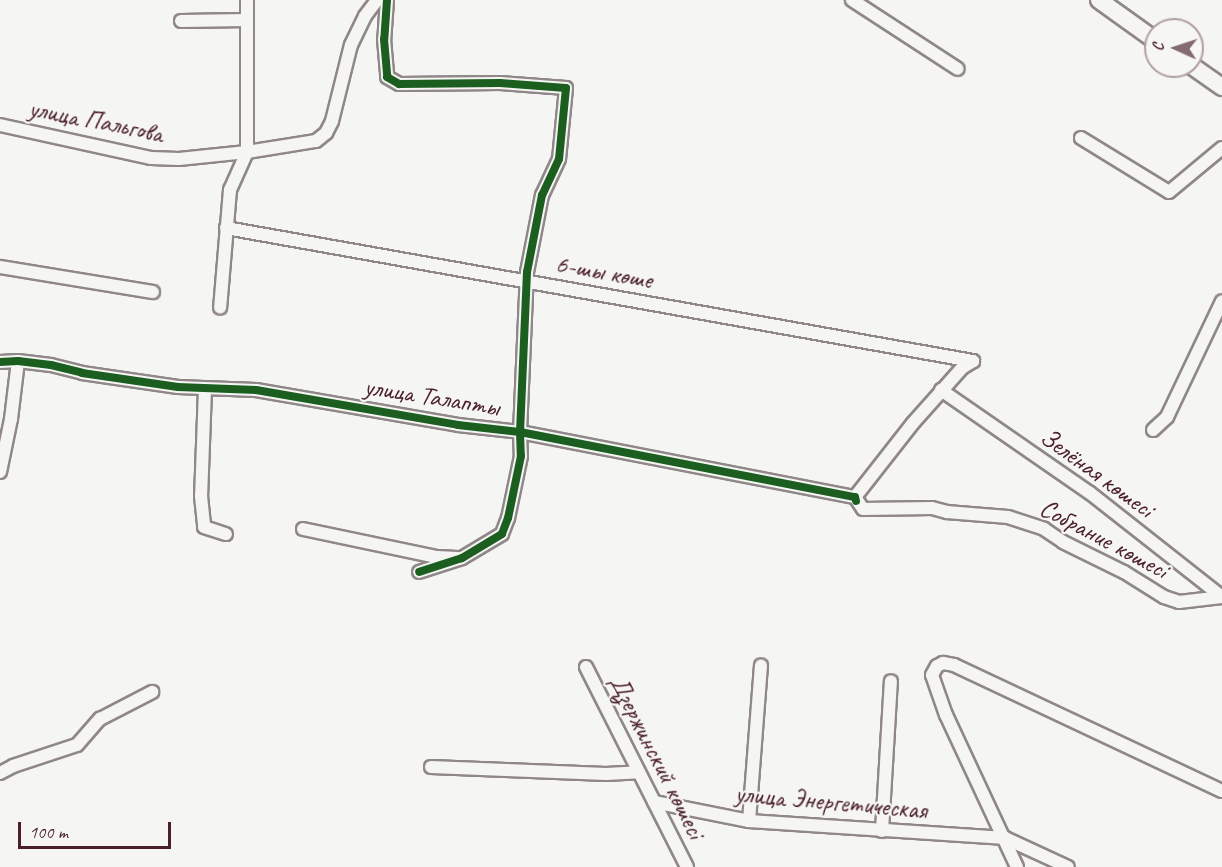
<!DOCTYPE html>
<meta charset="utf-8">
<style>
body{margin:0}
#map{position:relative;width:1222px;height:867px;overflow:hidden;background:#f5f5f3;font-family:Caveat,sans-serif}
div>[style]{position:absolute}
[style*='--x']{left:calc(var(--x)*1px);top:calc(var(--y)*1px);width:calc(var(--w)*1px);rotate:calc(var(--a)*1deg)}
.roads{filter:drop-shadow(2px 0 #8f8788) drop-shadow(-2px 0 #8f8788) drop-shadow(0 2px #8f8788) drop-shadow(0 -2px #8f8788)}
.street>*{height:12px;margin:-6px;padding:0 6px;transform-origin:6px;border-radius:6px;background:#f5f5f3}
.secondary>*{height:16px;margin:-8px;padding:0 8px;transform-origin:8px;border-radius:8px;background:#f5f5f3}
.cycleway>*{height:8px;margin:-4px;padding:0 4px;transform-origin:4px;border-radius:4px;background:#1b5e20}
span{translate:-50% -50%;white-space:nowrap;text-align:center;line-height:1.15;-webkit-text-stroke:4.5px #f6f6f2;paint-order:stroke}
.street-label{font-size:26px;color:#4a1f2b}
.north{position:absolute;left:1144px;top:18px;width:60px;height:60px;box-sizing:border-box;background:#f6f6f2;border:2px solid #b1a0a2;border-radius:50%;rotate:273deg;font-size:16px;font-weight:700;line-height:24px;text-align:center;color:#4a1f2b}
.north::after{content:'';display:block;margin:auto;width:21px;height:27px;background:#866a71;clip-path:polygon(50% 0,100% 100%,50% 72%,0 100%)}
.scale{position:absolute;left:18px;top:822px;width:153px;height:27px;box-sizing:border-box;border:3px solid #4a1f2b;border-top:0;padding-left:8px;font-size:18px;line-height:21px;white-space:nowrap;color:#4a1f2b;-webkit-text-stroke:4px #f6f6f2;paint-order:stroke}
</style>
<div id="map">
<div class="roads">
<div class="street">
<div style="--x:247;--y:0;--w:152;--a:90"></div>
<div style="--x:247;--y:152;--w:70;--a:-9.1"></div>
<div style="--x:316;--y:141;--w:13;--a:-39"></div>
<div style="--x:326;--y:133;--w:13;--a:-63"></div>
<div style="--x:332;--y:121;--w:78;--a:-76"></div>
<div style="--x:351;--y:45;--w:32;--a:-64"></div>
<div style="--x:365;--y:16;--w:20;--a:-53"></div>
<div style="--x:387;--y:0;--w:39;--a:94"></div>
<div style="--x:384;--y:39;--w:38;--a:85"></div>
<div style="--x:387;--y:77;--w:14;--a:30"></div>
<div style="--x:399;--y:84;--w:101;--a:-0.6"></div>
<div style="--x:500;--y:83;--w:66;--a:4.3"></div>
<div style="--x:566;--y:88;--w:71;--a:95.6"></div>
<div style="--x:559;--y:159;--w:40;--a:115"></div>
<div style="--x:542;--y:195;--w:78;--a:101"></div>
<div style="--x:527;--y:272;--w:160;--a:92.5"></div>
<div style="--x:520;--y:432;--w:24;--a:88"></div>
<div style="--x:521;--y:456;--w:63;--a:101.8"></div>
<div style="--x:508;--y:518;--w:17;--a:111"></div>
<div style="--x:502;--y:534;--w:47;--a:149"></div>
<div style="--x:462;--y:558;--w:45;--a:162"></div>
<div style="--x:852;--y:0;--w:126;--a:33.1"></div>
<div style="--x:181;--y:21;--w:66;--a:-0.9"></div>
<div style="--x:0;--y:125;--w:155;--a:12.3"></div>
<div style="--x:151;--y:158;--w:28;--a:2"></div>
<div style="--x:179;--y:159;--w:68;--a:-5.9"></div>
<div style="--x:247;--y:152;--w:42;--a:114.1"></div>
<div style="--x:230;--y:190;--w:118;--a:94.8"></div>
<div style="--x:1081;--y:138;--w:103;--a:31.5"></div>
<div style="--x:1169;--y:192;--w:69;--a:-39.7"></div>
<div style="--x:226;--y:228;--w:759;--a:10.1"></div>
<div style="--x:0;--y:267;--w:155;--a:9.3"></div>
<div style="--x:0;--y:362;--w:18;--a:-3"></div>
<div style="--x:18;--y:361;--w:33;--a:7"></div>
<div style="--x:51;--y:365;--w:32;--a:14"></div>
<div style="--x:82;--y:373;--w:97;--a:8.3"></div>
<div style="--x:178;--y:387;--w:78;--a:2.2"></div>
<div style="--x:256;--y:390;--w:205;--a:9.8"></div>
<div style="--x:458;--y:425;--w:62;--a:6.4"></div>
<div style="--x:520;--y:432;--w:341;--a:11"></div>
<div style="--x:205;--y:389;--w:107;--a:92.1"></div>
<div style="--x:201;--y:496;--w:31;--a:84"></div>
<div style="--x:204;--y:527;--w:23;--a:18"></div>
<div style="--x:941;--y:390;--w:181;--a:34.7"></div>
<div style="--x:1090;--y:493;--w:168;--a:38.2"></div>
<div style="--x:1153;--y:430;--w:19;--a:-43"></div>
<div style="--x:1167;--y:417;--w:128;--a:-64.6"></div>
<div style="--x:0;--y:472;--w:54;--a:-78.3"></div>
<div style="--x:11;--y:419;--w:58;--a:-83.1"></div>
<div style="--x:855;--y:497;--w:14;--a:56"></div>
<div style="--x:863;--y:509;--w:69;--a:-0.8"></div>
<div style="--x:932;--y:508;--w:16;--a:15"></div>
<div style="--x:947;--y:512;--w:61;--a:4.7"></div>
<div style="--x:1008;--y:517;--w:38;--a:18"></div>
<div style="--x:1044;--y:529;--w:23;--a:34"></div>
<div style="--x:1063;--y:542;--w:68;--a:26.2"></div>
<div style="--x:1124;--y:572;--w:47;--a:32"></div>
<div style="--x:1164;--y:597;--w:16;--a:18"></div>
<div style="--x:1179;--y:602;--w:43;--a:-6.6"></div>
<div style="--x:855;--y:497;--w:94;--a:-51.9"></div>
<div style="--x:913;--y:423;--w:74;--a:-48.3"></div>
<div style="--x:962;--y:368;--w:13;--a:-32"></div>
<div style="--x:303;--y:529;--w:137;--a:11.8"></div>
<div style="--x:437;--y:557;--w:20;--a:3"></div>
<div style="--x:586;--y:667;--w:224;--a:63.2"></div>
<div style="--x:431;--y:767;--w:175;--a:2.3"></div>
<div style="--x:606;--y:774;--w:33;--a:-3"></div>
<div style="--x:0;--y:773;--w:15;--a:-28"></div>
<div style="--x:13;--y:766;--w:67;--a:-18.2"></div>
<div style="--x:77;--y:745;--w:35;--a:-49"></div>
<div style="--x:100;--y:719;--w:59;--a:-27.4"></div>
<div style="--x:654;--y:802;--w:97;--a:11.3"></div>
<div style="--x:749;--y:821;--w:257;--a:3.8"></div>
<div style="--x:1005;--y:838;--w:69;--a:24.7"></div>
<div style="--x:749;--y:821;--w:156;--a:-85.6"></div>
<div style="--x:882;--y:831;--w:150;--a:-86.6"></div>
<div style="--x:1017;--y:867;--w:168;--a:-115"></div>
<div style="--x:946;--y:715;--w:42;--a:-109.3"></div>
<div style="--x:932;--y:675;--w:10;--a:-61"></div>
<div style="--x:937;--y:666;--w:7;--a:-27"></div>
<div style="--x:943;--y:663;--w:11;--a:10"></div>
<div style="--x:954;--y:665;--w:296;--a:25.2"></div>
</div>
<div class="secondary">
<div style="--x:1099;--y:0;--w:70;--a:35.7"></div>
<div style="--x:1192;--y:66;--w:37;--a:35"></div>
</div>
</div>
<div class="cycleway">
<div style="--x:387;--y:0;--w:39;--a:94"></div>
<div style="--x:384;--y:39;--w:38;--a:85"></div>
<div style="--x:387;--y:77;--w:14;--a:30"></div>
<div style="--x:399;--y:84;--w:101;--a:-0.6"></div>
<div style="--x:500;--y:83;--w:66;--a:4.3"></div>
<div style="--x:566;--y:88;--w:71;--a:95.6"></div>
<div style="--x:559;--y:159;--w:40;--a:115"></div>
<div style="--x:542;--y:195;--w:78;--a:101"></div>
<div style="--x:527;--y:272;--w:160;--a:92.5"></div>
<div style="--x:520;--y:432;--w:24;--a:88"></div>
<div style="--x:521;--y:456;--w:63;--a:101.8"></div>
<div style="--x:508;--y:518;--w:17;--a:111"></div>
<div style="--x:502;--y:534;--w:47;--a:149"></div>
<div style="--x:462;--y:558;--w:45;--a:162"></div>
<div style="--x:0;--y:362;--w:18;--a:-3"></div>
<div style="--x:18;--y:361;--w:33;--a:7"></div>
<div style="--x:51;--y:365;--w:32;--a:14"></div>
<div style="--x:82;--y:373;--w:97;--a:8.3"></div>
<div style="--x:178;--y:387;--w:78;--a:2.2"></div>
<div style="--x:256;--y:390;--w:205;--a:9.8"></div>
<div style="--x:458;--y:425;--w:62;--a:6.4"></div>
<div style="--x:520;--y:432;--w:341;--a:11"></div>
<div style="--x:855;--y:497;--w:4;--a:76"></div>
</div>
<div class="street-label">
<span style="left:96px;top:121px;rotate:11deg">улица Пальгова</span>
<span style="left:604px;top:272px;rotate:10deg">6-шы көше</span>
<span style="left:432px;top:397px;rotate:9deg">улица Талапты</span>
<span style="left:1097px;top:473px;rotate:36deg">Зелёная көшесі</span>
<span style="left:1104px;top:539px;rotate:28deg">Собрание көшесі</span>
<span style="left:657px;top:757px;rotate:63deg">Дзержинский көшесі</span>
<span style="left:831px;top:802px;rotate:5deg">улица Энергетическая</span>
</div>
<div class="north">С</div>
<div class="scale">100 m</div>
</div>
